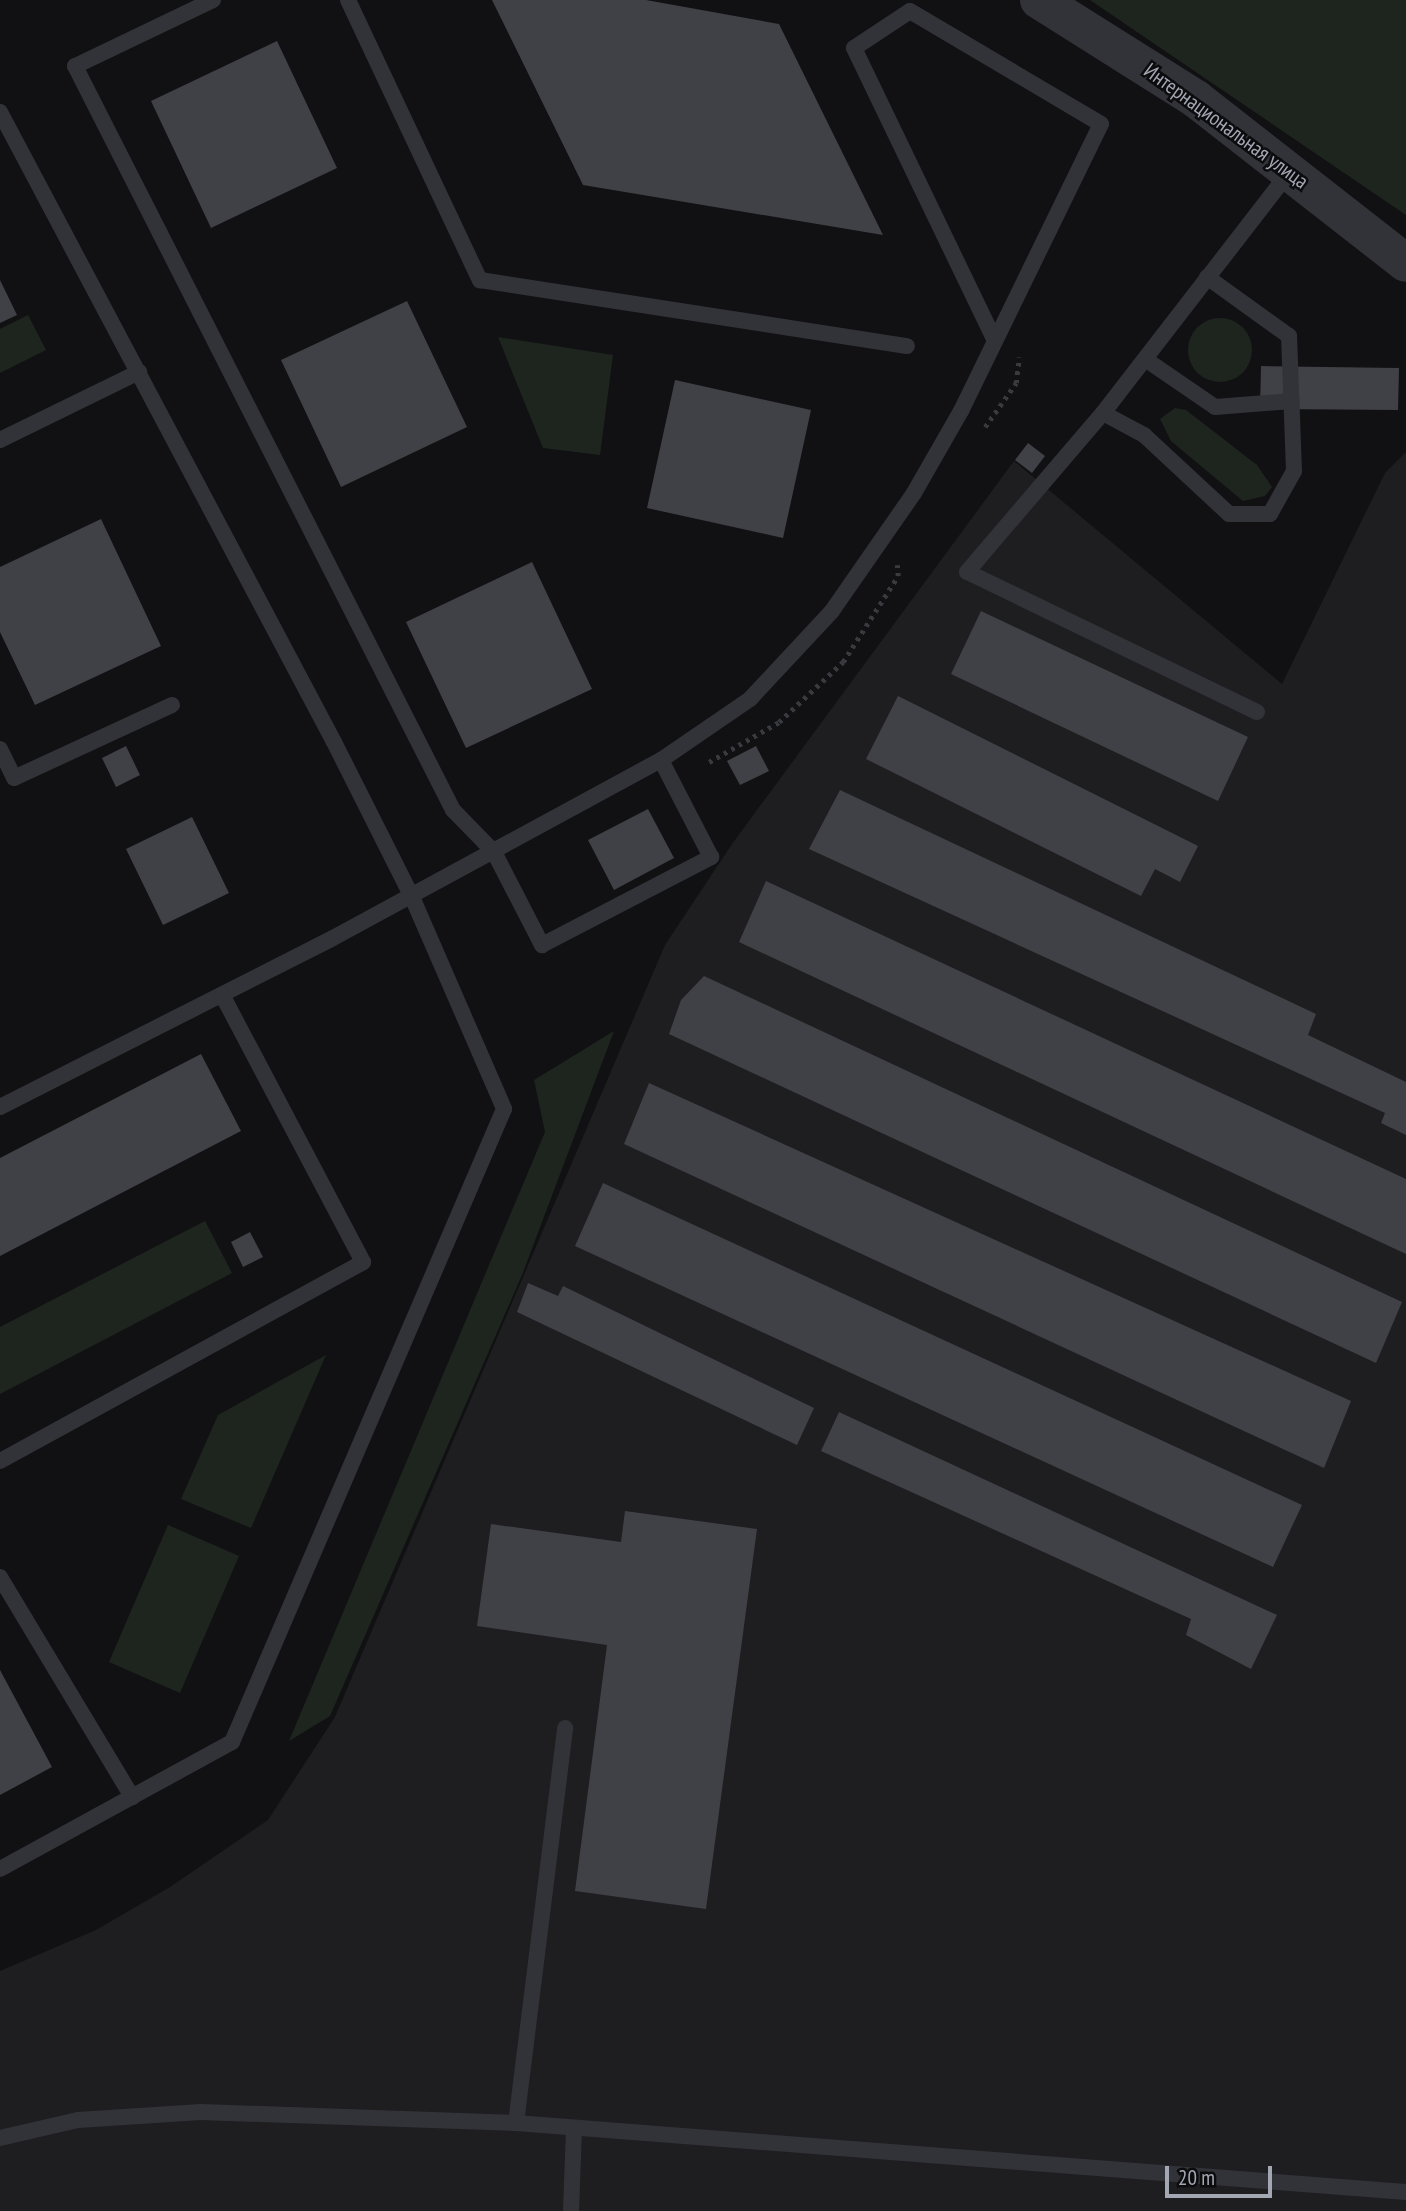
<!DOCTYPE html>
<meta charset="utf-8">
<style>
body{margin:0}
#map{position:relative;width:1406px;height:2211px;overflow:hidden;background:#111113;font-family:"PT Sans Narrow",sans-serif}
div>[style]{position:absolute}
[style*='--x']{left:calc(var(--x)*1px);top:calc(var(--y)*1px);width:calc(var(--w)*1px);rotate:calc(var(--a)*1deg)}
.built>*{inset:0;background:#1e1d20}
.green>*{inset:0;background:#1e251f}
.round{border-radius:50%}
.building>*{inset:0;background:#404146}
.path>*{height:4.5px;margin-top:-2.25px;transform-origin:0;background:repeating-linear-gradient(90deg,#383a3f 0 3.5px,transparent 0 8.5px)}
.service>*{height:16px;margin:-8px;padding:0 8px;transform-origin:8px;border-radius:8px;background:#323338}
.tertiary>*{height:38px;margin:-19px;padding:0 19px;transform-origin:19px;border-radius:19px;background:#323338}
span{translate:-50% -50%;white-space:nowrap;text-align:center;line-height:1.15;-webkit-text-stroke:5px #0c0c0e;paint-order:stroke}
.street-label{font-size:21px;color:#a3a7b3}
.scale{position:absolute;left:1165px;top:2166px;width:107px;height:32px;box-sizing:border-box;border:4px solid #a3a7b3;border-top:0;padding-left:9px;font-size:21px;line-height:24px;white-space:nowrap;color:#a3a7b3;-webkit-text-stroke:5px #0c0c0e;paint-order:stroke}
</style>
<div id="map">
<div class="built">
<div style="clip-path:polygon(1406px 452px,1406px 2211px,0 2211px,0 1971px,96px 1930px,170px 1887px,268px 1820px,335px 1717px,665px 945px,732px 844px,1014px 461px,1282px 684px,1385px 473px)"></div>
</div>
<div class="green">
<div style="clip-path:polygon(1090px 0,1406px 0,1406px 215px)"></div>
<div style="clip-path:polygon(28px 315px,46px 350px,0 373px,0 329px)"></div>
<div class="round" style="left:1188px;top:318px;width:64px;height:64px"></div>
<div style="clip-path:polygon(498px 337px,613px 355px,600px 455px,543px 448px)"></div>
<div style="clip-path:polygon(1175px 408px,1186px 410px,1257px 465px,1272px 487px,1265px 496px,1243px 501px,1171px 441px,1160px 419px)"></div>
<div style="clip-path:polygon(614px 1031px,522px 1275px,330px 1716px,289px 1741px,545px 1132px,534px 1080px)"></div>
<div style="clip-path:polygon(205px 1221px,232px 1273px,0 1394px,0 1327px)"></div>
<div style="clip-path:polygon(326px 1355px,251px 1528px,181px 1499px,218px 1415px)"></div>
<div style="clip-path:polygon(168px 1525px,239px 1556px,180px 1693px,109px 1662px)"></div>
</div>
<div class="building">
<div style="clip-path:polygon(492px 0,646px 0,779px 24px,883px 235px,583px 185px)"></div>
<div style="clip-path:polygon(277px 41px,337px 168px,211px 228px,151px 101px)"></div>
<div style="clip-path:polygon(0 280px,17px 315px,0 323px)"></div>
<div style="clip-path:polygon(407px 301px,467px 427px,341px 487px,281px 360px)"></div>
<div style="clip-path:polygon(1261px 366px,1399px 368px,1398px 410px,1260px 409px)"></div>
<div style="clip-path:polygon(675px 380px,811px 410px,783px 538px,647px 508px)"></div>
<div style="clip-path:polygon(1028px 443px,1045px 456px,1032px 473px,1015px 460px)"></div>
<div style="clip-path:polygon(101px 519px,161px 646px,35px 705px,0 632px,0 567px)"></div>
<div style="clip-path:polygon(532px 562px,592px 689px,466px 748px,406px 622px)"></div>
<div style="clip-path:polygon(981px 611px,1248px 737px,1218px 801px,951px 674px)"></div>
<div style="clip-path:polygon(898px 696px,1198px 846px,1180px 882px,1155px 869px,1141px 896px,866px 759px)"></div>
<div style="clip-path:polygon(126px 746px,140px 775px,116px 787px,102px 758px)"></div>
<div style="clip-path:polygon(756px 746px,769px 771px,740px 785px,727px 761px)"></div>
<div style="clip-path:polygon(840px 790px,1316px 1014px,1308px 1035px,1406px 1082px,1406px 1135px,1381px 1123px,1385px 1113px,809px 849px)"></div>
<div style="clip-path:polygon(648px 809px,674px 858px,614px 890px,588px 840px)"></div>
<div style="clip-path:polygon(192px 817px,229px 893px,163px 925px,126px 849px)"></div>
<div style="clip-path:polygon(766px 881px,1406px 1179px,1406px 1254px,739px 942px)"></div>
<div style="clip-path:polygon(704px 976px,1402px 1302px,1376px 1363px,669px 1034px,681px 1000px)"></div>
<div style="clip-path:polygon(201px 1054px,241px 1131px,0 1256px,0 1158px)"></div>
<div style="clip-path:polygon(649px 1083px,1351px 1401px,1324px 1468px,624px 1144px)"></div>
<div style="clip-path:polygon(603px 1183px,1302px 1505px,1273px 1567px,575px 1246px)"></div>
<div style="clip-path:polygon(250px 1232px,263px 1257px,243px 1267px,231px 1242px)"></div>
<div style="clip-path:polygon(528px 1283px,558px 1296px,563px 1286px,814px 1408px,797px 1445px,517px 1312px)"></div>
<div style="clip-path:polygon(839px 1412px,1277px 1615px,1251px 1669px,1186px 1635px,1191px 1619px,821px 1451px)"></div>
<div style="clip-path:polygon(625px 1511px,757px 1529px,706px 1909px,575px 1891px,607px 1645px,477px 1626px,491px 1524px,621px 1542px)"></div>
<div style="clip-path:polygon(0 1670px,52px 1767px,0 1795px)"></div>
</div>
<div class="path">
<div style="--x:985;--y:427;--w:54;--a:-54.8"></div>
<div style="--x:1016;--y:383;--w:26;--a:-83"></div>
<div style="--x:709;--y:762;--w:81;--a:-29.7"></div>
<div style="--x:779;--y:722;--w:88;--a:-43.2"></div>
<div style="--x:843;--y:662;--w:102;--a:-57.4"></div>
<div style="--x:898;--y:576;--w:11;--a:-95"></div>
</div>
<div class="service">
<div style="--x:213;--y:0;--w:153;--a:154.4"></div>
<div style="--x:75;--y:66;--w:835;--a:63.07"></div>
<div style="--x:453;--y:810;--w:59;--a:45.7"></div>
<div style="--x:494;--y:852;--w:105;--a:62.7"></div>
<div style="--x:542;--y:945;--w:191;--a:-27.5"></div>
<div style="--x:711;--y:857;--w:109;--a:-117.3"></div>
<div style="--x:348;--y:0;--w:310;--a:64.8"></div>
<div style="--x:480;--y:280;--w:432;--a:8.8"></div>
<div style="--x:0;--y:112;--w:713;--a:62.07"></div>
<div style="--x:334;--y:742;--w:174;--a:63.3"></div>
<div style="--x:412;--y:897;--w:231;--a:66.5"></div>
<div style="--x:504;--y:1109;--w:689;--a:113.25"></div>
<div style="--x:232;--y:1742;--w:264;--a:151.3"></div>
<div style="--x:1145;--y:359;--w:85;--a:34.4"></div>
<div style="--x:1215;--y:407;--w:77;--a:-4.5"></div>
<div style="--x:1103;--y:413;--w:47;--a:28.2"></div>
<div style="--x:1144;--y:435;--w:116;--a:42.9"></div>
<div style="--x:1229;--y:514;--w:41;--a:0"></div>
<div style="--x:1270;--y:514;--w:49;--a:-60.8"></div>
<div style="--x:1294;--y:471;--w:135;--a:-92.1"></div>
<div style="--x:1289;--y:336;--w:101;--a:-144.3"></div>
<div style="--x:0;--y:440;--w:155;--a:-26.1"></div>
<div style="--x:1257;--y:712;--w:322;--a:-154.2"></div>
<div style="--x:967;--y:572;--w:209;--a:-49.5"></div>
<div style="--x:1103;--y:413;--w:306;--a:-52.3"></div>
<div style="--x:0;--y:749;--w:32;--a:64"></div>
<div style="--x:14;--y:778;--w:174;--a:-24.8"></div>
<div style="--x:0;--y:1107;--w:373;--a:-26.9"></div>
<div style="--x:333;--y:938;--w:373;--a:-28.5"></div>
<div style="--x:661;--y:760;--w:108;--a:-34.4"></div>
<div style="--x:750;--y:699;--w:120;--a:-47"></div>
<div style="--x:832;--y:611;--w:144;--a:-55.2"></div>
<div style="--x:914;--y:493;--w:95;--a:-60.2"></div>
<div style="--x:961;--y:411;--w:319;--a:-64"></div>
<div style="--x:1101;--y:124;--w:222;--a:-149.4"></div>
<div style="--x:910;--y:11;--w:67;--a:146.5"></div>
<div style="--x:854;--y:48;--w:323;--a:64.3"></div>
<div style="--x:0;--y:1461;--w:414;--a:-28.7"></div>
<div style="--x:363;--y:1262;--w:301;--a:-117.8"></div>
<div style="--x:0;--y:1577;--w:257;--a:59"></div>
<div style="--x:516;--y:2123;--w:398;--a:-82.9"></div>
<div style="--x:0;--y:2138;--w:80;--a:-13"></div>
<div style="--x:78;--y:2120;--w:123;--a:-3.7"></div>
<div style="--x:201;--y:2112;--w:315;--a:2"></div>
<div style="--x:516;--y:2123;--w:893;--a:4.43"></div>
<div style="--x:571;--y:2211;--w:83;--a:-87.9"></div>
</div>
<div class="tertiary">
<div style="--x:1039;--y:0;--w:186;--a:32.2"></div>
<div style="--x:1196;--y:99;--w:266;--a:38"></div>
</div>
<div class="street-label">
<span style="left:1226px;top:126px;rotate:36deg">Интернациональная улица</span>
</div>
<div class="scale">20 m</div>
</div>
